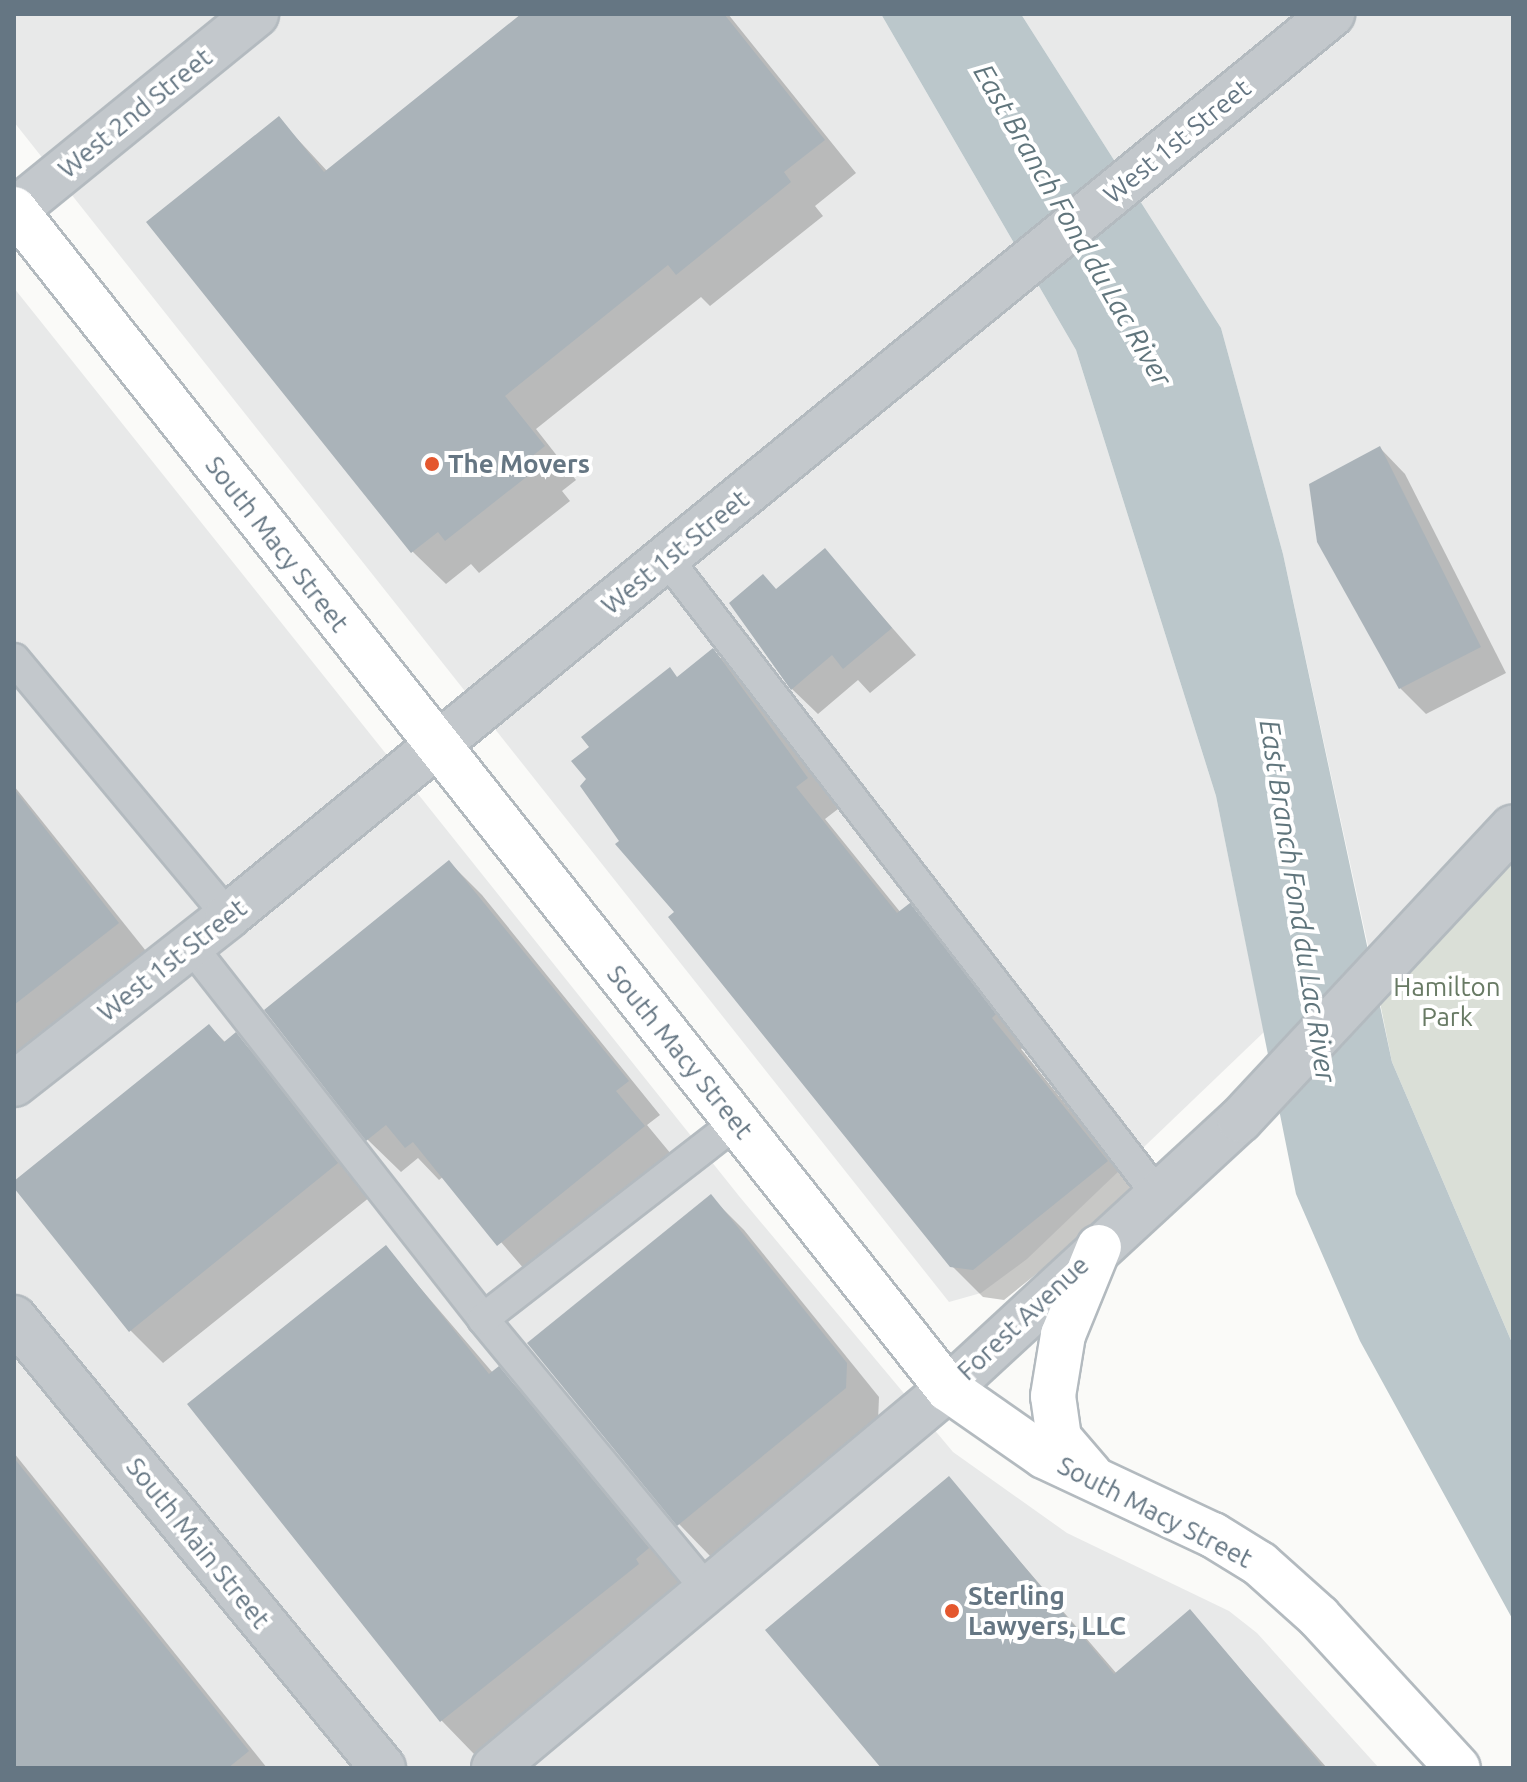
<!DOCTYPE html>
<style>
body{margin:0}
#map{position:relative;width:1527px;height:1782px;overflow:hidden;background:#fafaf8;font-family:Ubuntu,sans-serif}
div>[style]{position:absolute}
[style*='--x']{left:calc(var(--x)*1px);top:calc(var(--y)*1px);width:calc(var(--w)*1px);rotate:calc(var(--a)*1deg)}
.built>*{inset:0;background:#e8e9e9}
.green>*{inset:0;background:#dadfd7}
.water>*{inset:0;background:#bbc7cb}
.shadow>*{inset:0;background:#0003}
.building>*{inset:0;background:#aab3b9}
.roads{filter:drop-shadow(2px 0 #b3babf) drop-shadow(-2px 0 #b3babf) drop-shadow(0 2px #b3babf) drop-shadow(0 -2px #b3babf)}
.service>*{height:30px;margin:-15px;padding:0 15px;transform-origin:15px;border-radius:15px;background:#c3c8cc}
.minor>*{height:44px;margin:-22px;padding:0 22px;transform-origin:22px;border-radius:22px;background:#c3c8cc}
.tertiary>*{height:44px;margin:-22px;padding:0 22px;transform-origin:22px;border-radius:22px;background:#c3c8cc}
.secondary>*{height:44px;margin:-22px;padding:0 22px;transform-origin:22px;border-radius:22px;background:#fff}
.dots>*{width:22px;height:22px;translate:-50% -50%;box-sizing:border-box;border:4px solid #fff;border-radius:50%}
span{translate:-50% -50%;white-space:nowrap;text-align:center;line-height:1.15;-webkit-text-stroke:8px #fff;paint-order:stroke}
.street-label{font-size:26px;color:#657683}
.poi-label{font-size:26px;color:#657683;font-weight:700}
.left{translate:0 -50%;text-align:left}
.park-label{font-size:26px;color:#687a64}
.water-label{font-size:28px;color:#60757c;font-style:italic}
.frame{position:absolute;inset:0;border:16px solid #657683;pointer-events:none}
</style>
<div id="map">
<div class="built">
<div style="clip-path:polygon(14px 14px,881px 14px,1076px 350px,1216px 796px,1264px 1032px,1027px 1259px,981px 1293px,949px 1302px,14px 122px)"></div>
<div style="clip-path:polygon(1021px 14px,1513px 14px,1513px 827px,1375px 978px,1283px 554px,1221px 328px)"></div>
<div style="clip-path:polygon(14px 288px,739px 1196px,953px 1452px,1067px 1533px,1229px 1611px,1257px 1633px,1379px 1768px,14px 1768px)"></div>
</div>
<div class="green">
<div style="clip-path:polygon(1513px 827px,1513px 1345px,1392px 1062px,1375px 978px)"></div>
</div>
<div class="water">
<div style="clip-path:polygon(881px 14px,1021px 14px,1221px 328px,1283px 554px,1392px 1062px,1513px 1345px,1513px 1620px,1360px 1341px,1296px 1194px,1216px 796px,1076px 350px)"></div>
</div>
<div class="shadow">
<div style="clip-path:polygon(525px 14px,728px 14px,856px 173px,815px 206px,823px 216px,710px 306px,701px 297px,536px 429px,576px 480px,562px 491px,570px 501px,479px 573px,471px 564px,446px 584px,413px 552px,149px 222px,279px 119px,328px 172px)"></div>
<div style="clip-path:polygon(1380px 448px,1405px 474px,1506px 673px,1426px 714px,1400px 688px)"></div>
<div style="clip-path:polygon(825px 551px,916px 655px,870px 693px,858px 680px,818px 714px,792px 689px,777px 591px)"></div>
<div style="clip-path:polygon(713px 650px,743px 681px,838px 809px,825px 819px,901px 913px,910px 906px,940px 937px,1025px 1046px,1021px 1049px,1137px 1193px,1004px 1300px,983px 1297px,951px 1265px,677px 912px,678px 678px)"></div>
<div style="clip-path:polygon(14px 786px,150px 956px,14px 1064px)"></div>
<div style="clip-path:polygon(449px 862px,482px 895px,660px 1115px,647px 1125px,676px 1160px,531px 1277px,444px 1176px,439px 1180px,418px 1158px,401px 1172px,368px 1140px,266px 1010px)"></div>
<div style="clip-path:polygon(209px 1026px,226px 1043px,236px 1035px,268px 1068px,370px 1197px,163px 1363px,131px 1331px,14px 1183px)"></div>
<div style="clip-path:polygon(711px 1197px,744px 1230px,879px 1397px,878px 1421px,711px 1557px,679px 1524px)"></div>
<div style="clip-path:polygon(386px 1248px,493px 1373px,498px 1369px,531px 1401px,680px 1582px,667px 1593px,671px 1598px,474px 1754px,442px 1721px,190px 1404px)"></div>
<div style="clip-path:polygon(14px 1453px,267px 1768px,14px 1768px)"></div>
<div style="clip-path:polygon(949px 1479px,1117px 1674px,1190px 1612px,1327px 1768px,884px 1768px)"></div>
</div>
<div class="building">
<div style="clip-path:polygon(521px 14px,724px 14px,825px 140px,784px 172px,791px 182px,676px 275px,668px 265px,505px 396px,545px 446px,531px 457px,539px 467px,445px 541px,438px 532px,411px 553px,146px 222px,279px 116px,324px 172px)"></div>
<div style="clip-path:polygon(1380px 446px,1481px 647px,1399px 689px,1317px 542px,1309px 484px)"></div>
<div style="clip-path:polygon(825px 548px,892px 628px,843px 669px,832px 655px,791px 690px,729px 603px,763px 574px,776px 589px)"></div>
<div style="clip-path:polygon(713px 648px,808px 778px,796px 787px,897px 913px,910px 903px,996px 1014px,992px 1018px,1108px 1161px,973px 1270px,950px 1267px,668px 917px,674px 912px,615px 844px,619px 841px,580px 786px,586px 779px,571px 761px,589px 747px,581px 737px,670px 667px,677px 677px)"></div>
<div style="clip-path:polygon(14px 789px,119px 923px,14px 1005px)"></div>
<div style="clip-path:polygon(449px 860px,629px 1081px,616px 1091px,645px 1126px,497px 1246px,413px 1142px,405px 1148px,386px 1125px,366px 1141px,264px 1010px)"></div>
<div style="clip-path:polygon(209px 1024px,224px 1042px,236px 1032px,338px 1163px,129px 1332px,14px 1188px,14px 1181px)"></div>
<div style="clip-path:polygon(711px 1194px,847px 1363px,846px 1388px,677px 1526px,527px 1343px)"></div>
<div style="clip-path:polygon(386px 1245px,489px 1374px,499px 1366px,649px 1548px,636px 1559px,639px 1564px,440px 1722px,187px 1404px)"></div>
<div style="clip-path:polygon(14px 1458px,249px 1751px,228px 1768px,14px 1768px)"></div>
<div style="clip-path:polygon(949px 1476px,1114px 1674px,1190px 1609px,1324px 1768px,881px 1768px,765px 1630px)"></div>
</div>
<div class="roads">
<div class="service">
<div style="--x:667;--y:559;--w:802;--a:52.34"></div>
<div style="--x:14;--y:659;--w:334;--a:50.2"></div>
<div style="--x:191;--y:946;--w:474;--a:51.9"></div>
<div style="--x:483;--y:1319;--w:352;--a:50.4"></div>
<div style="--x:483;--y:1319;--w:321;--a:-37.8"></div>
</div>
<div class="minor">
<div style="--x:14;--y:211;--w:312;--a:-39.1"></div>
<div style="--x:14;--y:1084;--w:272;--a:-38.1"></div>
<div style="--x:228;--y:916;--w:1426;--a:-39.25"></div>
<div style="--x:494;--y:1768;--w:591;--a:-39.86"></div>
<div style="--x:948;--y:1389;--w:397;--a:-42.7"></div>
<div style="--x:1240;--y:1120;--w:400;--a:-47"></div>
</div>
<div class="tertiary">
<div style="--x:14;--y:1318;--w:582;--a:50.65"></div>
</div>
<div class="secondary">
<div style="--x:14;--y:209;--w:1505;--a:51.64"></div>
<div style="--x:948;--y:1389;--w:117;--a:34.9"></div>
<div style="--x:1044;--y:1456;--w:187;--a:25.1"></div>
<div style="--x:1213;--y:1535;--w:55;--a:31.7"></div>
<div style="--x:1260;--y:1564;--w:79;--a:41.9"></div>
<div style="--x:1319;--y:1617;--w:205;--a:47.4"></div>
<div style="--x:1090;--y:1474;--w:48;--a:-130.7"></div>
<div style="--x:1059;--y:1438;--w:42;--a:-98.1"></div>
<div style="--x:1053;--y:1396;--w:62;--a:-80.7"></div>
<div style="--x:1063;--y:1335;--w:95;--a:-67.8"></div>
</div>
</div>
<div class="dots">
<div style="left:432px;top:464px;background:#e4572e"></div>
<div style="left:952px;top:1611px;background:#e4572e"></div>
</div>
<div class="street-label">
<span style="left:135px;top:113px;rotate:-39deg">West 2nd Street</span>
<span style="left:1177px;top:141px;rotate:-39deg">West 1st Street</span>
<span style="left:277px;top:544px;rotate:52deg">South Macy Street</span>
<span style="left:675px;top:552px;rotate:-39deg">West 1st Street</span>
<span style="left:172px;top:960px;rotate:-38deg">West 1st Street</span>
<span style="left:680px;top:1052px;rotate:51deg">South Macy Street</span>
<span style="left:1023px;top:1318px;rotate:-43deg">Forest Avenue</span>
<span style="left:1155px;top:1512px;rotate:27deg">South Macy Street</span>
<span style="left:198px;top:1543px;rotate:51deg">South Main Street</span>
</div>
<div class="poi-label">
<span class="left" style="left:448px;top:464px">The Movers</span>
<span class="left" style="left:968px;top:1611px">Sterling<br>Lawyers, LLC</span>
</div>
<div class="park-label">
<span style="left:1447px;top:1002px">Hamilton<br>Park</span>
</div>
<div class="water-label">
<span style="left:1073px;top:225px;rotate:60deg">East Branch Fond du Lac River</span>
<span style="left:1298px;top:901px;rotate:81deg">East Branch Fond du Lac River</span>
</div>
<div class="frame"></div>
</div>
